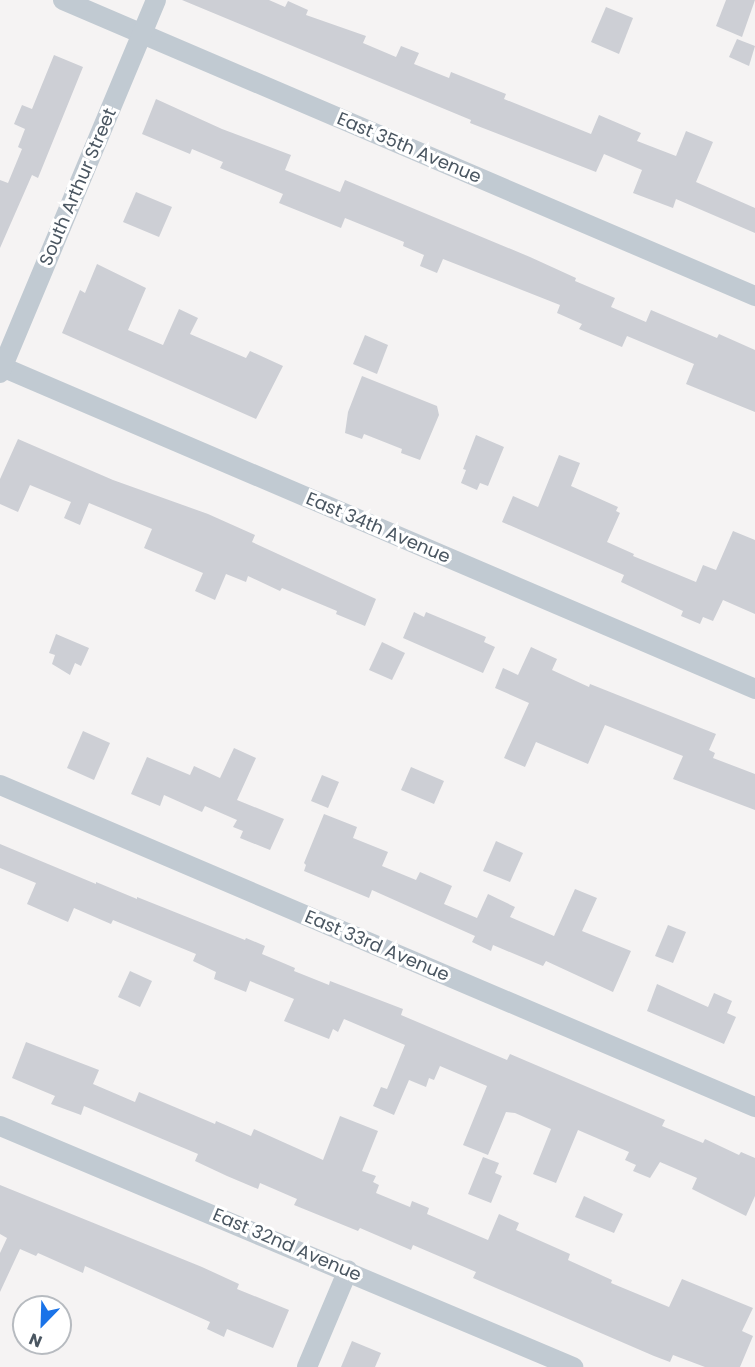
<!DOCTYPE html>
<style>
body{margin:0}
#map{position:relative;width:755px;height:1367px;overflow:hidden;background:#f5f3f3;font-family:Poppins,sans-serif}
div>[style]{position:absolute}
[style*='--x']{left:calc(var(--x)*1px);top:calc(var(--y)*1px);width:calc(var(--w)*1px);rotate:calc(var(--a)*1deg)}
.building>*{inset:0;background:#cdcfd5}
.minor>*{height:20px;margin:-10px;padding:0 10px;transform-origin:10px;border-radius:10px;background:#c1cad2}
span{translate:-50% -50%;white-space:nowrap;text-align:center;line-height:1.15;-webkit-text-stroke:6px #fff;paint-order:stroke}
.street-label{font-size:18px;color:#4a5661}
.north{position:absolute;left:12px;top:1295px;width:60px;height:60px;box-sizing:border-box;background:#fff;border:2px solid #b7bbc0;border-radius:50%;rotate:203deg;font-size:16px;font-weight:700;line-height:24px;text-align:center;color:#4a5661}
.north::after{content:'';display:block;margin:auto;width:21px;height:27px;background:#1a73e8;clip-path:polygon(50% 0,100% 100%,50% 72%,0 100%)}
</style>
<div id="map">
<div class="building">
<div style="clip-path:polygon(182px 0,269px 0,285px 7px,288px 1px,308px 10px,306px 15px,366px 36px,363px 43px,396px 57px,401px 46px,419px 53px,414px 64px,449px 78px,451px 72px,506px 94px,504px 99px,591px 134px,599px 115px,641px 133px,637px 141px,676px 156px,686px 131px,713px 142px,696px 182px,755px 208px,755px 233px,676px 199px,673px 208px,633px 193px,642px 170px,604px 154px,596px 172px,470px 123px,471px 120px)"></div>
<div style="clip-path:polygon(726px 0,755px 0,742px 37px,716px 26px)"></div>
<div style="clip-path:polygon(606px 7px,633px 18px,619px 54px,591px 42px)"></div>
<div style="clip-path:polygon(737px 39px,755px 46px,749px 66px,729px 57px)"></div>
<div style="clip-path:polygon(54px 55px,83px 67px,38px 178px,32px 175px,0 248px,0 180px,8px 183px,22px 149px,18px 147px,25px 129px,14px 124px,22px 105px,32px 109px)"></div>
<div style="clip-path:polygon(156px 99px,222px 129px,291px 155px,285px 170px,340px 192px,345px 180px,530px 257px,576px 278px,575px 281px,615px 298px,611px 307px,646px 322px,651px 310px,717px 338px,719px 334px,755px 350px,755px 412px,686px 384px,694px 364px,627px 336px,622px 347px,579px 329px,582px 324px,557px 313px,560px 305px,443px 259px,437px 273px,420px 266px,424px 255px,403px 246px,404px 242px,345px 218px,341px 228px,279px 203px,283px 194px,220px 168px,223px 162px,192px 149px,190px 154px,142px 134px)"></div>
<div style="clip-path:polygon(136px 192px,172px 207px,159px 237px,123px 222px)"></div>
<div style="clip-path:polygon(97px 264px,146px 288px,128px 330px,163px 345px,179px 309px,198px 318px,190px 334px,246px 358px,250px 351px,283px 366px,256px 419px,62px 333px,80px 290px,85px 293px)"></div>
<div style="clip-path:polygon(365px 335px,388px 345px,377px 374px,353px 364px)"></div>
<div style="clip-path:polygon(362px 376px,437px 406px,439px 415px,420px 460px,401px 453px,402px 449px,364px 434px,362px 439px,345px 433px,348px 412px)"></div>
<div style="clip-path:polygon(476px 435px,504px 447px,488px 486px,480px 483px,477px 490px,461px 483px,466px 470px,463px 469px)"></div>
<div style="clip-path:polygon(18px 439px,113px 480px,208px 514px,255px 535px,252px 542px,376px 599px,365px 626px,336px 614px,337px 611px,282px 588px,280px 591px,248px 576px,246px 582px,226px 574px,215px 600px,195px 591px,203px 573px,144px 548px,152px 529px,89px 503px,80px 525px,64px 518px,71px 502px,30px 485px,18px 512px,0 504px,0 479px)"></div>
<div style="clip-path:polygon(559px 455px,580px 463px,571px 486px,618px 507px,616px 511px,620px 513px,607px 542px,634px 554px,633px 556px,696px 582px,703px 565px,716px 570px,733px 531px,755px 540px,755px 614px,723px 600px,713px 621px,703px 617px,700px 624px,681px 616px,683px 611px,621px 582px,624px 575px,502px 522px,513px 496px,538px 507px)"></div>
<div style="clip-path:polygon(414px 612px,424px 617px,426px 612px,486px 637px,484px 642px,495px 647px,483px 673px,403px 638px)"></div>
<div style="clip-path:polygon(56px 634px,89px 648px,81px 666px,75px 663px,70px 675px,52px 664px,55px 655px,49px 653px)"></div>
<div style="clip-path:polygon(382px 642px,405px 653px,392px 680px,369px 670px)"></div>
<div style="clip-path:polygon(531px 647px,557px 659px,552px 670px,589px 687px,590px 684px,716px 734px,709px 750px,715px 753px,713px 758px,755px 774px,755px 810px,673px 779px,683px 756px,605px 725px,588px 764px,536px 742px,525px 767px,504px 758px,529px 703px,495px 688px,503px 668px,518px 675px)"></div>
<div style="clip-path:polygon(83px 731px,110px 743px,94px 780px,67px 768px)"></div>
<div style="clip-path:polygon(234px 748px,256px 758px,237px 800px,284px 819px,270px 850px,240px 838px,243px 831px,233px 827px,237px 820px,205px 806px,202px 812px,164px 795px,160px 806px,131px 794px,147px 757px,190px 775px,194px 766px,220px 778px)"></div>
<div style="clip-path:polygon(411px 767px,444px 781px,434px 804px,401px 790px)"></div>
<div style="clip-path:polygon(322px 775px,339px 782px,328px 808px,311px 801px)"></div>
<div style="clip-path:polygon(324px 814px,357px 827px,353px 838px,388px 852px,382px 866px,416px 880px,420px 872px,452px 886px,444px 904px,477px 918px,488px 894px,515px 907px,510px 917px,554px 936px,575px 889px,597px 898px,582px 931px,631px 951px,613px 992px,546px 961px,543px 966px,493px 945px,491px 951px,472px 942px,475px 936px,372px 890px,369px 898px,304px 871px,306px 865px,304px 863px)"></div>
<div style="clip-path:polygon(496px 841px,523px 853px,510px 882px,483px 871px)"></div>
<div style="clip-path:polygon(0 844px,96px 884px,96px 882px,137px 899px,137px 897px,245px 940px,246px 938px,265px 946px,262px 954px,295px 968px,294px 971px,329px 985px,330px 981px,403px 1009px,401px 1015px,507px 1060px,510px 1054px,665px 1120px,662px 1126px,703px 1143px,705px 1139px,739px 1155px,741px 1152px,755px 1158px,755px 1196px,746px 1216px,692px 1189px,697px 1178px,660px 1162px,650px 1178px,633px 1171px,636px 1165px,625px 1160px,629px 1152px,578px 1130px,556px 1183px,533px 1174px,551px 1129px,515px 1113px,506px 1112px,488px 1155px,463px 1145px,487px 1086px,440px 1066px,434px 1080px,429px 1078px,426px 1087px,409px 1080px,394px 1115px,373px 1106px,381px 1087px,387px 1089px,405px 1045px,344px 1019px,338px 1032px,333px 1029px,329px 1039px,284px 1021px,294px 999px,250px 981px,246px 992px,214px 979px,216px 972px,193px 961px,196px 954px,113px 920px,111px 924px,74px 908px,68px 922px,27px 904px,36px 883px,0 868px)"></div>
<div style="clip-path:polygon(668px 925px,686px 932px,673px 963px,655px 956px)"></div>
<div style="clip-path:polygon(130px 971px,152px 981px,140px 1007px,118px 997px)"></div>
<div style="clip-path:polygon(657px 984px,708px 1007px,714px 993px,732px 1001px,727px 1013px,736px 1017px,724px 1044px,647px 1011px)"></div>
<div style="clip-path:polygon(26px 1042px,99px 1070px,93px 1084px,135px 1102px,139px 1092px,215px 1124px,216px 1121px,251px 1136px,254px 1129px,323px 1160px,340px 1116px,378px 1131px,362px 1171px,376px 1176px,373px 1182px,379px 1185px,376px 1193px,410px 1207px,412px 1201px,429px 1208px,427px 1214px,488px 1240px,499px 1214px,519px 1223px,516px 1230px,570px 1254px,568px 1260px,612px 1280px,611px 1283px,669px 1307px,682px 1279px,753px 1308px,742px 1331px,753px 1336px,740px 1367px,705px 1367px,673px 1355px,670px 1362px,654px 1356px,473px 1278px,476px 1272px,413px 1245px,411px 1250px,360px 1228px,358px 1231px,294px 1205px,297px 1199px,260px 1183px,258px 1189px,227px 1176px,195px 1161px,198px 1154px,84px 1106px,81px 1115px,51px 1104px,55px 1096px,12px 1078px)"></div>
<div style="clip-path:polygon(483px 1157px,499px 1163px,495px 1173px,502px 1176px,491px 1203px,468px 1194px)"></div>
<div style="clip-path:polygon(0 1185px,202px 1267px,239px 1284px,237px 1289px,289px 1310px,273px 1348px,227px 1329px,224px 1337px,207px 1329px,210px 1322px,85px 1266px,83px 1273px,38px 1253px,36px 1256px,20px 1249px,0 1292px,0 1253px,7px 1238px,0 1234px)"></div>
<div style="clip-path:polygon(584px 1196px,623px 1214px,614px 1233px,575px 1217px)"></div>
<div style="clip-path:polygon(352px 1341px,381px 1353px,375px 1367px,341px 1367px)"></div>
</div>
<div class="minor">
<div style="--x:63;--y:0;--w:753;--a:23.16"></div>
<div style="--x:0;--y:366;--w:821;--a:23.16"></div>
<div style="--x:0;--y:373;--w:404;--a:-67.3"></div>
<div style="--x:0;--y:785;--w:821;--a:23.1"></div>
<div style="--x:0;--y:1126;--w:622;--a:22.81"></div>
<div style="--x:307;--y:1367;--w:105;--a:-67.1"></div>
</div>
<div class="street-label">
<span style="left:409px;top:148px;rotate:23deg">East 35th Avenue</span>
<span style="left:78px;top:187px;rotate:-67deg">South Arthur Street</span>
<span style="left:378px;top:528px;rotate:23deg">East 34th Avenue</span>
<span style="left:377px;top:946px;rotate:23deg">East 33rd Avenue</span>
<span style="left:287px;top:1245px;rotate:23deg">East 32nd Avenue</span>
</div>
<div class="north">N</div>
</div>
